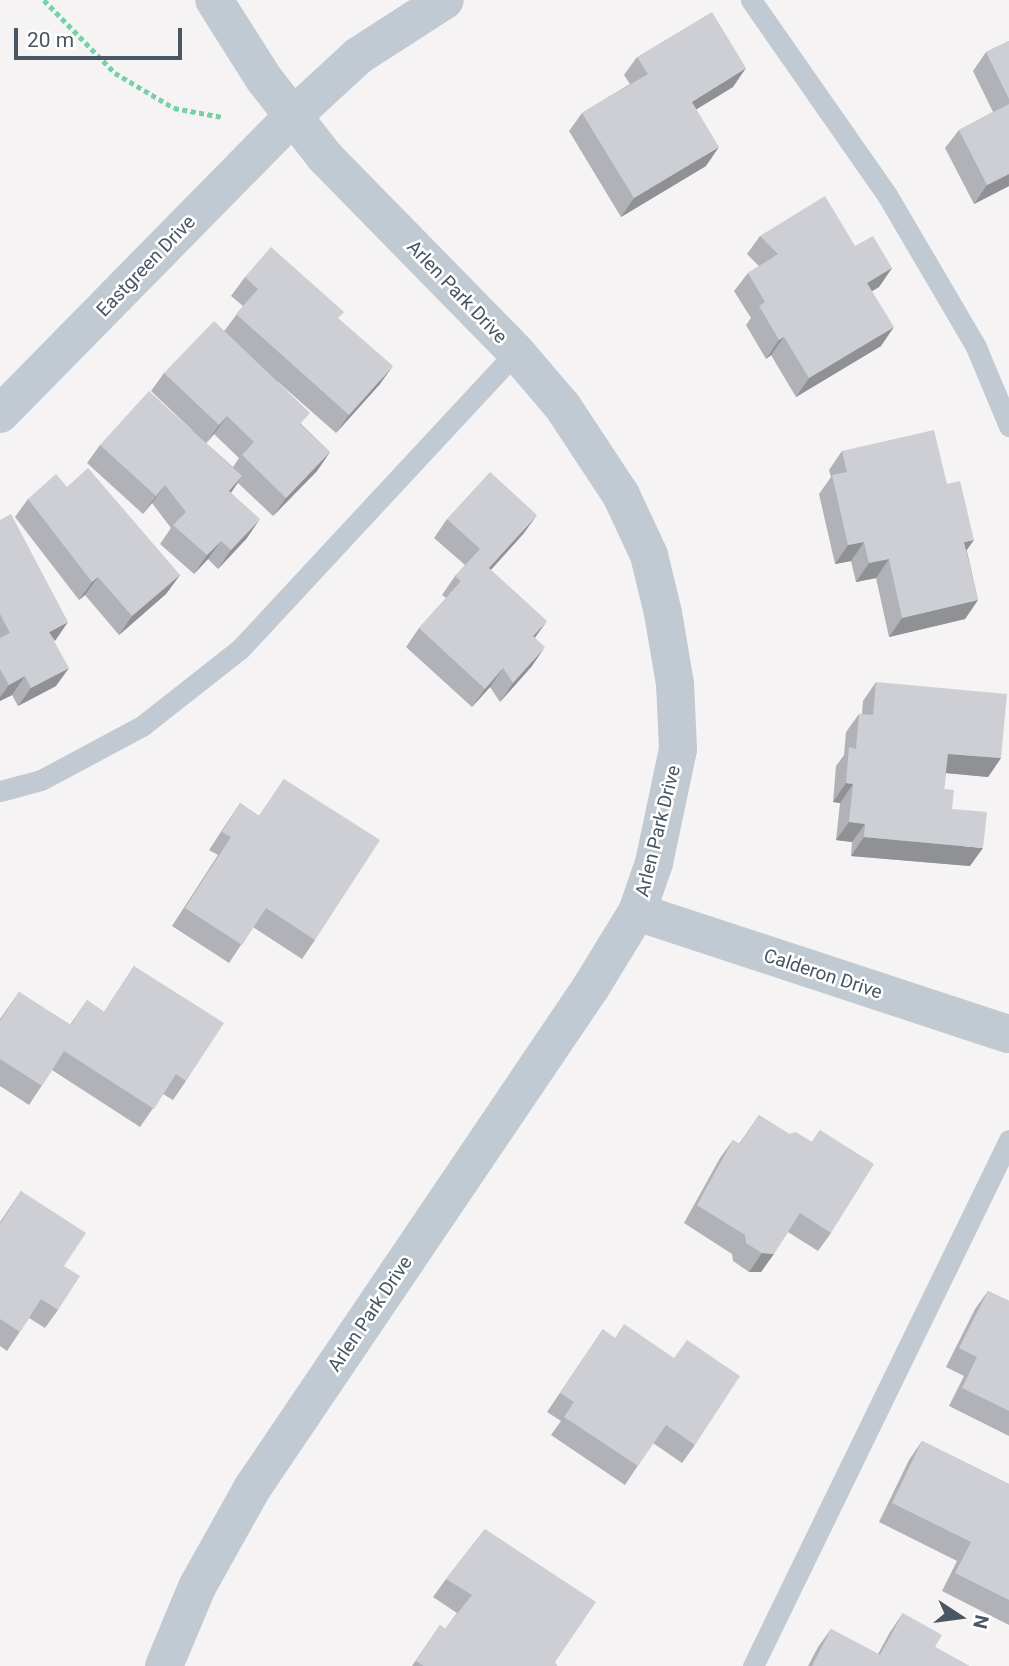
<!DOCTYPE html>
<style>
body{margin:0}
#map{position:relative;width:1009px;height:1666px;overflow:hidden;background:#f5f3f3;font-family:Roboto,sans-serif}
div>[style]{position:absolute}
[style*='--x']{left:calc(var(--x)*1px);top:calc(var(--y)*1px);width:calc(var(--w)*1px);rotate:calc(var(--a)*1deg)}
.path>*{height:4.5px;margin-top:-2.25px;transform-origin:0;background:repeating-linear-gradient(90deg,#7ad0a6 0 5px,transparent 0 8.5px)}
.lane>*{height:21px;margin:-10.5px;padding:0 10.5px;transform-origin:10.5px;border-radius:10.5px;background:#c1cad2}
.street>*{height:38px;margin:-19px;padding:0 19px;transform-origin:19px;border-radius:19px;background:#c1cad2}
.wall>*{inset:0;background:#b0b2b7}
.shaded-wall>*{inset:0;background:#909195}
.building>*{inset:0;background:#cdcfd5}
span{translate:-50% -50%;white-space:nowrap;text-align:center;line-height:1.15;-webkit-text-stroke:5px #fff;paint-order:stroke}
.street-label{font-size:19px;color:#4a5661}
.north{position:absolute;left:925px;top:1582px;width:70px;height:70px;-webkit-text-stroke:5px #fff;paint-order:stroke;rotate:103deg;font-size:19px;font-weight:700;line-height:28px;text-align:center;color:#4a5661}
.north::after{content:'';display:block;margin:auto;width:24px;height:32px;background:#4a5661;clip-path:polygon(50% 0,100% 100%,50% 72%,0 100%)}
.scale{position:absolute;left:14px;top:28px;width:168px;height:32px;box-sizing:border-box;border:4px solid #4a5661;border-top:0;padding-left:9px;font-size:21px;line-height:24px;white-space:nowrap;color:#4a5661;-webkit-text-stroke:5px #fff;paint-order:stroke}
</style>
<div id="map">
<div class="path">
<div style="--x:44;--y:0;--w:102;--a:45.8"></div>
<div style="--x:115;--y:73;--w:69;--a:30.7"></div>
<div style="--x:174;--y:108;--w:49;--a:10.6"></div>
</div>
<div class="lane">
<div style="--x:751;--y:0;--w:238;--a:55.1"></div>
<div style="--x:887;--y:195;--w:176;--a:59.6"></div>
<div style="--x:976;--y:347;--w:86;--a:67.3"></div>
<div style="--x:0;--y:791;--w:42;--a:-15"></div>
<div style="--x:41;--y:780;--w:115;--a:-28.1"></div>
<div style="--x:142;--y:726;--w:125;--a:-38.2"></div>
<div style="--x:240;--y:649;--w:405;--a:-47.1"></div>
<div style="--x:753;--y:1666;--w:585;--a:-64.05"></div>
</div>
<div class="street">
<div style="--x:0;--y:414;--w:417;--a:-45.5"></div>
<div style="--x:292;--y:117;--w:90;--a:-42.7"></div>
<div style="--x:358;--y:56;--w:103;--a:-32.8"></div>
<div style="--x:637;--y:912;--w:391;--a:18.2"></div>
<div style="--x:164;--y:1666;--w:86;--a:-67.3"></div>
<div style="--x:197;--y:1587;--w:115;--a:-60.8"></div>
<div style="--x:253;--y:1487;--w:604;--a:-55.94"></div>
<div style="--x:591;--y:987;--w:88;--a:-58.5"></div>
<div style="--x:637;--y:912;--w:52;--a:-70.9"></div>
<div style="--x:654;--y:863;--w:116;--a:-78.1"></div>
<div style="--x:678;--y:749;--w:65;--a:-92.6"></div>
<div style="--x:675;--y:684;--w:72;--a:-99.6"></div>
<div style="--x:663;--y:613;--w:60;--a:-103.6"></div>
<div style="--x:649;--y:555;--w:66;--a:-115"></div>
<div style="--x:621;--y:495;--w:105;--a:-123.4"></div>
<div style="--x:563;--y:407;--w:72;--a:-130.5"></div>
<div style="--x:516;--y:352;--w:273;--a:-134.4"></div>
<div style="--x:325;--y:157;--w:99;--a:-128"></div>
<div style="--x:264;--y:79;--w:93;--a:-122.3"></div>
</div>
<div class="wall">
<div style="clip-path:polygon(1009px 41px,1009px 186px,974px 204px,945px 148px,959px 130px,993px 112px,973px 71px,986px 52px)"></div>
<div style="clip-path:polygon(637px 57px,733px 87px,696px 109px,706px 166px,621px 217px,569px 131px,582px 113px,630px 84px,624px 75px)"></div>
<div style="clip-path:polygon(760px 236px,855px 246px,892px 268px,879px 287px,872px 291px,881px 346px,796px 397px,771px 355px,766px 359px,746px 325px,751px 318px,734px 291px,748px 273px,759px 266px,747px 254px)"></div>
<div style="clip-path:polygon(evenodd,245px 277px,339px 319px,380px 384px,336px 433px,278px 382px,302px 425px,330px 452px,317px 471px,273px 516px,238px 483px,231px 493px,247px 538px,218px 569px,208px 559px,194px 574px,160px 544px,171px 528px,152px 503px,143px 514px,87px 463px,100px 445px,192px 430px,151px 391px,164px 373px,225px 330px,243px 306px,231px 296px,245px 277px,214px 434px,239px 458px,233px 467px,206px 443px,214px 434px)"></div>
<div style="clip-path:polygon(842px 451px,947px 484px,967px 551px,978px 600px,965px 619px,889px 637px,876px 578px,856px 582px,851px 561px,835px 564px,819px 494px,831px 477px,829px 470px)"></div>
<div style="clip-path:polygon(67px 487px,180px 575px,166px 594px,119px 635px,85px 595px,79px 600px,15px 517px,28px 499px)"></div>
<div style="clip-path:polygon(447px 519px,524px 533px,491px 570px,535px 638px,532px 666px,500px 702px,490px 687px,472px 707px,406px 647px,419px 628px,446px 598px,442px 595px,455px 576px,465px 565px,434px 538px)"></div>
<div style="clip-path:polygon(0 520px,54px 641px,56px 686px,18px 706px,12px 695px,0 701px)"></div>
<div style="clip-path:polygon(876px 682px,1001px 758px,988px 777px,946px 773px,944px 789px,952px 809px,970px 866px,851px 856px,852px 842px,836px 840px,840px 803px,833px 802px,836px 766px,844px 755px,846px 732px,859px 714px,862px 714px,863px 701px)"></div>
<div style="clip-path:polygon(284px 779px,315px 940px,302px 959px,253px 927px,229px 963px,172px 926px,218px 855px,209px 850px,240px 803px,259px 816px)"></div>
<div style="clip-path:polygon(134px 966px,186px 1081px,173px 1100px,163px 1094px,140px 1127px,52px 1070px,29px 1105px,0 1086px,0 1019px,19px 992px,70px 1025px,87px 1000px,104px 1012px)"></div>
<div style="clip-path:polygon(759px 1115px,789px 1134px,812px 1142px,820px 1130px,831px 1233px,818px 1251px,788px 1232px,761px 1272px,749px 1272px,733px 1261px,732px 1254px,684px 1223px,720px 1158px,733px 1140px,739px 1144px)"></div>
<div style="clip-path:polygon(21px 1191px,64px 1266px,58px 1310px,45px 1328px,29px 1318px,7px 1351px,0 1346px,0 1222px)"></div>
<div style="clip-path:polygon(988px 1291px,1009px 1301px,1009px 1436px,949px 1406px,964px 1376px,946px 1367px,975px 1309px)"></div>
<div style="clip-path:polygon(603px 1329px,695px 1445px,682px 1463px,653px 1443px,625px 1485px,551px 1435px,561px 1421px,547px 1412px)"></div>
<div style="clip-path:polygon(922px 1441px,1009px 1484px,1009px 1625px,942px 1591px,957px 1561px,879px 1522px,909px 1460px)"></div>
<div style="clip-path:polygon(485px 1529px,557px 1666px,412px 1666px,440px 1625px,445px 1629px,457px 1613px,433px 1597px,446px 1579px)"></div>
<div style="clip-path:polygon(903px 1613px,935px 1647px,969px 1666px,808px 1666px,818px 1647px,831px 1629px,878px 1654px,890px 1632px)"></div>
</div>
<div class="shaded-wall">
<div style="clip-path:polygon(746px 68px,733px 87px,679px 120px,692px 102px)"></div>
<div style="clip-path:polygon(719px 147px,706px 166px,621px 217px,634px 198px)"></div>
<div style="clip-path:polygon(1009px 174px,1009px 186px,974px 204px,987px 185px)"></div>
<div style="clip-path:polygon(892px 268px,879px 287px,854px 302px,867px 283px)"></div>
<div style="clip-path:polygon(894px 327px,881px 346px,796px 397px,809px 378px)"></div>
<div style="clip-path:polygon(784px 337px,771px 355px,766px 359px,779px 340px)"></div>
<div style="clip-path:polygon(393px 366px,380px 384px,336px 433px,349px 415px)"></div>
<div style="clip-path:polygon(227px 416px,214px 434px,206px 444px,219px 425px)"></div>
<div style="clip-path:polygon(330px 452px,317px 471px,273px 516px,286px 498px)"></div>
<div style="clip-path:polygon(242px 476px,229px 495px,229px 491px)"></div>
<div style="clip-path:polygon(165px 485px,152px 503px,143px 514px,156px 496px)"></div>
<div style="clip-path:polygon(537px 515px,524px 533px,476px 586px,489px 568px)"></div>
<div style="clip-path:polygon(260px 519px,247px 538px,218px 569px,231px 550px)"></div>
<div style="clip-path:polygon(974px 540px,961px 558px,964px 542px)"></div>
<div style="clip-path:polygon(221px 541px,208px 559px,194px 574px,207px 555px)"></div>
<div style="clip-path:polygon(864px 542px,851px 561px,835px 564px,848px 545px)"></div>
<div style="clip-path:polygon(889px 559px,876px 578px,856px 582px,869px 563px)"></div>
<div style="clip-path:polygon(180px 575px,166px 594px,119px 635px,132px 616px)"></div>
<div style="clip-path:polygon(98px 577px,85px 595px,79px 600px,92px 582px)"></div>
<div style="clip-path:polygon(978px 600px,965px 619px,889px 637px,902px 618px)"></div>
<div style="clip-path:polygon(547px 621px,534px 639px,533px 636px)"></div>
<div style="clip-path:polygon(68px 622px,55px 641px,49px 632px)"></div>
<div style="clip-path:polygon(545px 647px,532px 666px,500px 702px,513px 683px)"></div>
<div style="clip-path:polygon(69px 668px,56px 686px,18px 706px,31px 688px)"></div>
<div style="clip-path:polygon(503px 668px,490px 687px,472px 707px,485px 689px)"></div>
<div style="clip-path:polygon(25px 676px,12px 695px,0 701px,0 697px,9px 685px)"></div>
<div style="clip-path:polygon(948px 754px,1001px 758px,988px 777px,935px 772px)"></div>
<div style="clip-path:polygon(846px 783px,853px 784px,840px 803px,833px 802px)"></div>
<div style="clip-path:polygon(849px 822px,865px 824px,852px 842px,836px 840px)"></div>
<div style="clip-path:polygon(864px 837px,983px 848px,970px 866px,851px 856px)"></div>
<div style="clip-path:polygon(762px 1253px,774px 1254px,761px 1272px,749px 1272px)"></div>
</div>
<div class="building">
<div style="clip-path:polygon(712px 12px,746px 68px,692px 102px,719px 147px,634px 198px,582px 113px,648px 74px,637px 57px)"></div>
<div style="clip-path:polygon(1009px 41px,1009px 99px,986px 52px)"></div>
<div style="clip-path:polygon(1009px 104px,1009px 174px,987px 185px,959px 130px)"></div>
<div style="clip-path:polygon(825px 196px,855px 246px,873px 236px,892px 268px,867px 283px,894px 327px,809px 378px,784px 337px,779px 340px,759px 306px,765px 302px,748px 273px,778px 254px,760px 236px)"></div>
<div style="clip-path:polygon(271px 247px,344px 312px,338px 318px,393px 366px,349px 415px,236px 314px,258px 289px,245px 277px)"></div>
<div style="clip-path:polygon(214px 321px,310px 413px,300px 424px,330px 452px,286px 498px,242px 455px,254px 442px,227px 416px,219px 425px,164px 373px)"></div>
<div style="clip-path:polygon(149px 391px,242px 476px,229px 491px,260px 519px,231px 550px,221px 541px,207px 555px,173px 525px,186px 512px,165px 485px,156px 496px,100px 445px)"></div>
<div style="clip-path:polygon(934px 430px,947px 484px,960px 481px,974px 540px,964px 542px,978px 600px,902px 618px,889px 559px,869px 563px,864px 542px,848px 545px,832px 475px,847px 472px,842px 451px)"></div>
<div style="clip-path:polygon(88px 468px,180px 575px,132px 616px,98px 577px,92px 582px,28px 499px,56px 474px,67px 487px)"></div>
<div style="clip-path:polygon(490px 472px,537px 515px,489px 568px,547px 621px,533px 636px,545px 647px,513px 683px,503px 668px,485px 689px,419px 628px,461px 581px,455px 576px,480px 549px,447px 519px)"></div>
<div style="clip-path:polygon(11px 514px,68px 622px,49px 632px,69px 668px,31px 688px,25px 676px,9px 685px,0 669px,0 638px,10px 633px,0 614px,0 520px)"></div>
<div style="clip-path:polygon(876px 682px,1007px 694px,1001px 758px,948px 754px,944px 789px,954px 790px,952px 809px,987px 812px,983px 848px,864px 837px,865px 824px,849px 822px,853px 784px,846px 783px,849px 747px,856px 749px,859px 714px,873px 715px)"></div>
<div style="clip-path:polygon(284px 779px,380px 840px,315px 940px,266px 908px,242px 945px,185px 908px,231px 837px,222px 832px,240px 803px,259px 816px)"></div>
<div style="clip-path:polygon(134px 966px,224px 1023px,186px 1081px,176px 1074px,154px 1109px,64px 1051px,42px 1086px,0 1059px,0 1021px,19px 992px,71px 1025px,87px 1000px,104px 1012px)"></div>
<div style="clip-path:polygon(759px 1115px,789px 1134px,796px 1132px,812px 1142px,820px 1130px,874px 1164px,831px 1233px,800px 1213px,774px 1254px,762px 1253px,746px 1243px,745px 1235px,697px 1205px,733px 1140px,740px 1144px)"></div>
<div style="clip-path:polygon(21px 1191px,86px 1233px,64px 1266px,80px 1276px,58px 1310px,41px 1299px,20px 1332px,0 1319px,0 1224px)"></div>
<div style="clip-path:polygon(988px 1291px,1009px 1301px,1009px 1411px,962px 1388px,977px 1357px,959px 1348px)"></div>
<div style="clip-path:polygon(624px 1324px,674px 1358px,687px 1340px,740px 1376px,695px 1445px,666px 1425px,638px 1466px,564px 1417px,574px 1402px,560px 1393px,603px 1329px,615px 1338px)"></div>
<div style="clip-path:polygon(922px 1441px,1009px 1484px,1009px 1600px,955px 1573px,971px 1542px,892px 1503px)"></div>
<div style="clip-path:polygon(485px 1529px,596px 1602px,555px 1662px,557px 1666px,424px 1666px,416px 1661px,440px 1625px,445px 1629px,472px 1595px,446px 1579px)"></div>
<div style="clip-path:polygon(903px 1613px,942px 1635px,935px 1647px,969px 1666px,812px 1666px,831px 1629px,880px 1655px)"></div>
</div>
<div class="street-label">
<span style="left:146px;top:266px;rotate:-46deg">Eastgreen Drive</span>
<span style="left:457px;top:292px;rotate:46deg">Arlen Park Drive</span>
<span style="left:658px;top:831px;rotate:-76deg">Arlen Park Drive</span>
<span style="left:823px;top:974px;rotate:18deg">Calderon Drive</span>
<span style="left:370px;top:1314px;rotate:-56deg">Arlen Park Drive</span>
</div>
<div class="north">N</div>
<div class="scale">20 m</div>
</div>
